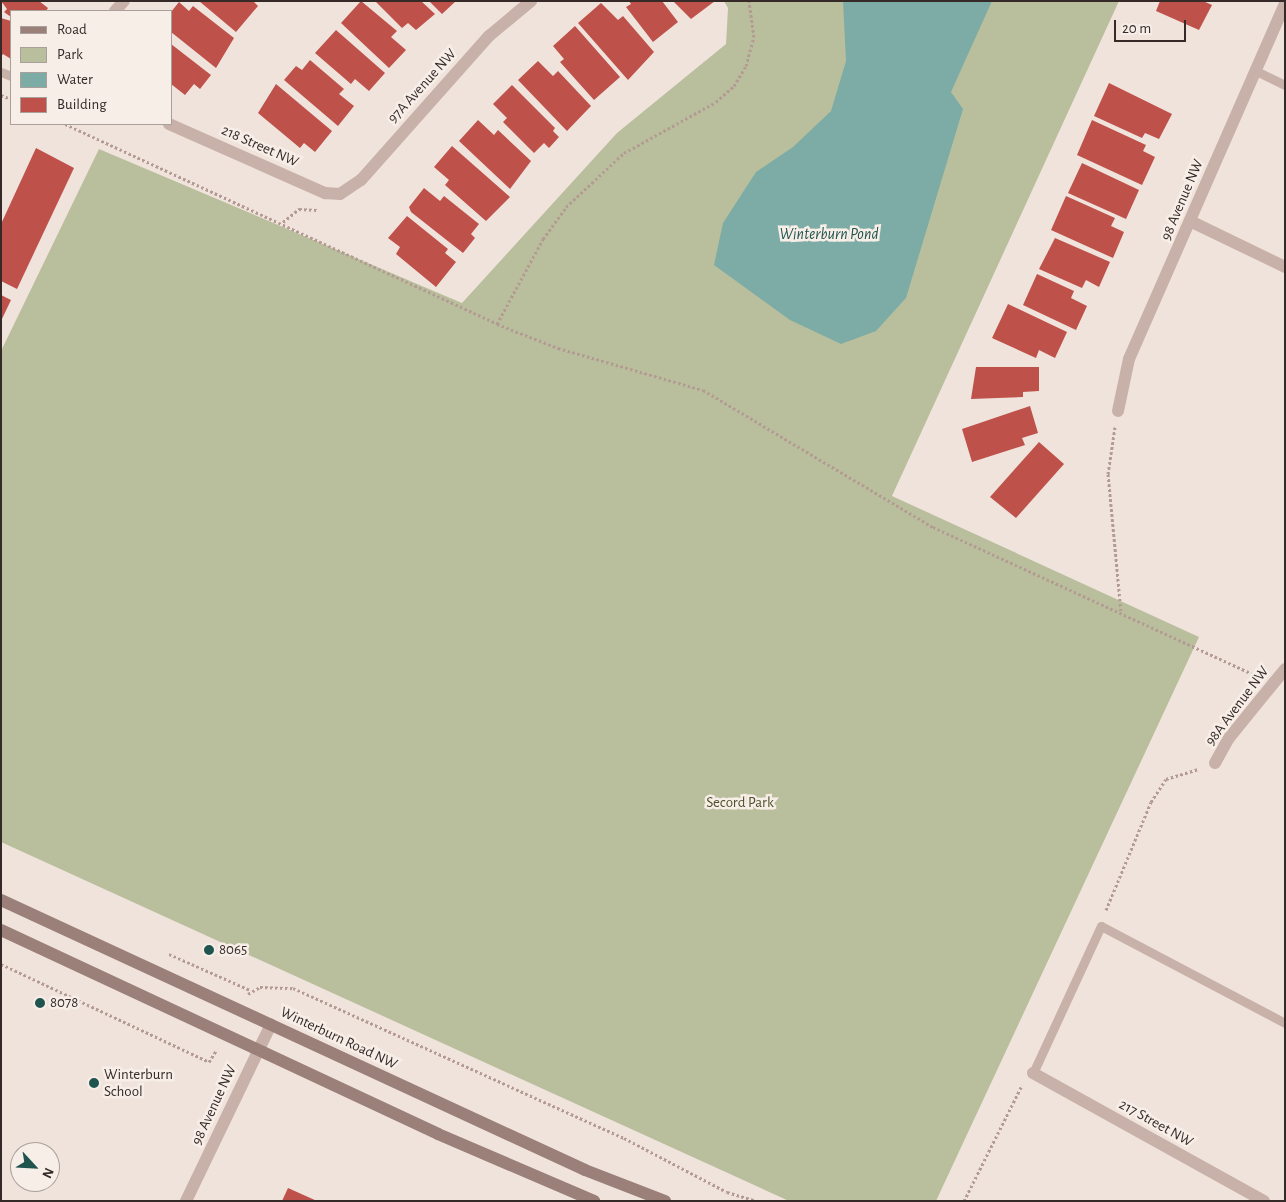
<!DOCTYPE html>
<style>
body{margin:0}
#map{position:relative;width:1286px;height:1202px;overflow:hidden;background:#f0e3dc;font-family:"Alegreya Sans",sans-serif}
div>[style]{position:absolute}
[style*='--x']{left:calc(var(--x)*1px);top:calc(var(--y)*1px);width:calc(var(--w)*1px);rotate:calc(var(--a)*1deg)}
.green>*{inset:0;background:#b9bf9c}
.water>*{inset:0;background:#7caca5}
.building>*{inset:0;background:#bf514b}
.path>*{height:3px;margin-top:-1.5px;transform-origin:0;background:repeating-linear-gradient(90deg,#b39b93 0 2.5px,transparent 0 5px)}
.service>*{height:9px;margin:-4.5px;padding:0 4.5px;transform-origin:4.5px;border-radius:4.5px;background:#c8b1a8}
.minor>*{height:12px;margin:-6px;padding:0 6px;transform-origin:6px;border-radius:6px;background:#c8b1a8}
.secondary>*{height:12px;margin:-6px;padding:0 6px;transform-origin:6px;border-radius:6px;background:#9b807a}
.dots>*{width:14px;height:14px;translate:-50% -50%;box-sizing:border-box;border:2px solid #f8eee8;border-radius:50%}
span{translate:-50% -50%;white-space:nowrap;text-align:center;line-height:1.15;-webkit-text-stroke:5px #f8eee8;paint-order:stroke}
.street-label{font-size:15px;color:#352a28}
.park-label{font-size:15px;color:#4b522d}
.poi-label{font-size:15px;color:#352a28}
.left{translate:0 -50%;text-align:left}
.water-label{font-size:16px;color:#20544e;font-style:italic}
.frame{position:absolute;inset:0;border:2px solid #352a28;pointer-events:none}
.legend{position:absolute;left:10px;top:10px;width:162px;height:115px;box-sizing:border-box;background:#f8eee8;border:1px solid #aaa09b;margin:0;padding:6px 9px;list-style:none;font-size:15px;color:#352a28}
.legend li{display:flex;align-items:center;gap:10px;height:25px}
.legend b{width:25px;border:1px solid #aaa09b}
.north{position:absolute;left:10px;top:1142px;width:50px;height:50px;box-sizing:border-box;background:#f8eee8;border:1px solid #aaa09b;border-radius:50%;rotate:115deg;font-size:14px;font-weight:700;line-height:20px;text-align:center;color:#352a28}
.north::after{content:'';display:block;margin:auto;width:18px;height:22px;background:#20544e;clip-path:polygon(50% 0,100% 100%,50% 72%,0 100%)}
.scale{position:absolute;left:1114px;top:20px;width:72px;height:22px;box-sizing:border-box;border:2px solid #352a28;border-top:0;padding-left:6px;font-size:15px;line-height:18px;white-space:nowrap;color:#352a28;-webkit-text-stroke:4px #f8eee8;paint-order:stroke}
</style>
<div id="map">
<div class="green">
<div style="clip-path:polygon(724px 1px,1119px 1px,892px 496px,1199px 637px,936px 1201px,789px 1201px,1px 842px,1px 351px,99px 149px,462px 303px,617px 133px,726px 44px,728px 8px)"></div>
</div>
<div class="water">
<div style="clip-path:polygon(843px 1px,992px 1px,951px 92px,963px 109px,906px 298px,876px 331px,841px 344px,790px 320px,714px 265px,723px 223px,756px 172px,793px 147px,831px 111px,846px 61px)"></div>
</div>
<div class="building">
<div style="clip-path:polygon(1px 1px,39px 1px,48px 8px,46px 11px,11px 11px,11px 17px,4px 12px,7px 9px)"></div>
<div style="clip-path:polygon(199px 1px,253px 1px,258px 6px,236px 32px)"></div>
<div style="clip-path:polygon(361px 1px,397px 31px,391px 37px,406px 50px,389px 68px,341px 23px)"></div>
<div style="clip-path:polygon(375px 1px,421px 1px,435px 14px,416px 30px,408px 23px,402px 28px)"></div>
<div style="clip-path:polygon(429px 1px,456px 1px,442px 14px)"></div>
<div style="clip-path:polygon(629px 1px,662px 1px,678px 22px,653px 42px,626px 7px,631px 4px)"></div>
<div style="clip-path:polygon(673px 1px,715px 1px,691px 19px)"></div>
<div style="clip-path:polygon(1160px 1px,1203px 1px,1212px 5px,1199px 30px,1156px 11px)"></div>
<div style="clip-path:polygon(179px 2px,189px 11px,193px 6px,234px 38px,216px 68px,171px 32px,171px 12px)"></div>
<div style="clip-path:polygon(601px 3px,618px 20px,623px 16px,654px 52px,628px 80px,578px 23px)"></div>
<div style="clip-path:polygon(1px 18px,11px 21px,11px 59px,3px 54px,1px 57px)"></div>
<div style="clip-path:polygon(575px 26px,620px 77px,594px 100px,560px 62px,564px 59px,553px 46px)"></div>
<div style="clip-path:polygon(336px 30px,385px 73px,369px 91px,355px 79px,351px 84px,315px 53px)"></div>
<div style="clip-path:polygon(171px 44px,211px 75px,200px 89px,194px 84px,185px 95px,171px 84px)"></div>
<div style="clip-path:polygon(310px 60px,344px 89px,339px 94px,354px 106px,338px 126px,284px 80px,296px 66px,302px 70px)"></div>
<div style="clip-path:polygon(538px 61px,553px 76px,558px 71px,591px 106px,567px 131px,518px 80px)"></div>
<div style="clip-path:polygon(1109px 83px,1172px 114px,1159px 139px,1145px 133px,1142px 138px,1094px 116px)"></div>
<div style="clip-path:polygon(276px 84px,332px 131px,315px 152px,304px 143px,300px 148px,258px 113px)"></div>
<div style="clip-path:polygon(512px 85px,555px 128px,553px 131px,559px 137px,549px 148px,544px 143px,534px 153px,503px 122px,507px 118px,493px 104px)"></div>
<div style="clip-path:polygon(478px 120px,494px 135px,498px 130px,531px 161px,510px 189px,459px 141px)"></div>
<div style="clip-path:polygon(1092px 120px,1146px 145px,1143px 151px,1155px 157px,1142px 185px,1077px 155px)"></div>
<div style="clip-path:polygon(452px 146px,510px 197px,486px 221px,445px 185px,449px 180px,434px 167px)"></div>
<div style="clip-path:polygon(36px 148px,74px 168px,17px 289px,1px 281px,1px 224px)"></div>
<div style="clip-path:polygon(1082px 163px,1139px 190px,1126px 219px,1068px 193px)"></div>
<div style="clip-path:polygon(424px 188px,440px 201px,444px 196px,479px 224px,471px 234px,475px 238px,463px 253px,411px 212px,409px 207px)"></div>
<div style="clip-path:polygon(1066px 196px,1115px 218px,1111px 226px,1124px 232px,1113px 258px,1051px 230px)"></div>
<div style="clip-path:polygon(407px 216px,448px 249px,445px 253px,456px 262px,436px 287px,396px 254px,400px 247px,388px 238px)"></div>
<div style="clip-path:polygon(1055px 238px,1110px 262px,1099px 287px,1086px 280px,1082px 288px,1039px 269px)"></div>
<div style="clip-path:polygon(1037px 274px,1074px 291px,1071px 298px,1087px 306px,1076px 330px,1023px 305px)"></div>
<div style="clip-path:polygon(1px 295px,11px 300px,1px 321px)"></div>
<div style="clip-path:polygon(1008px 304px,1067px 332px,1055px 358px,1039px 350px,1036px 358px,992px 338px)"></div>
<div style="clip-path:polygon(976px 367px,1039px 367px,1039px 391px,1023px 392px,1023px 397px,971px 399px)"></div>
<div style="clip-path:polygon(1030px 406px,1038px 433px,1022px 438px,1025px 445px,972px 462px,962px 429px)"></div>
<div style="clip-path:polygon(1039px 442px,1064px 464px,1016px 518px,990px 497px)"></div>
<div style="clip-path:polygon(288px 1188px,317px 1201px,282px 1201px)"></div>
</div>
<div class="path">
<div style="--x:1;--y:95;--w:11;--a:22"></div>
<div style="--x:65;--y:124;--w:476;--a:24.8"></div>
<div style="--x:497;--y:324;--w:97;--a:-61.6"></div>
<div style="--x:543;--y:239;--w:39;--a:-54"></div>
<div style="--x:566;--y:207;--w:79;--a:-43"></div>
<div style="--x:624;--y:153;--w:105;--a:-29"></div>
<div style="--x:716;--y:102;--w:24;--a:-42"></div>
<div style="--x:734;--y:86;--w:23;--a:-59"></div>
<div style="--x:746;--y:66;--w:30;--a:-75"></div>
<div style="--x:754;--y:37;--w:36;--a:-98"></div>
<div style="--x:283;--y:222;--w:21;--a:-39"></div>
<div style="--x:299;--y:209;--w:18;--a:3"></div>
<div style="--x:497;--y:324;--w:66;--a:21.5"></div>
<div style="--x:558;--y:348;--w:151;--a:16.2"></div>
<div style="--x:703;--y:390;--w:268;--a:30.8"></div>
<div style="--x:933;--y:527;--w:357;--a:24.7"></div>
<div style="--x:1115;--y:427;--w:48;--a:98.5"></div>
<div style="--x:1108;--y:474;--w:139;--a:84.6"></div>
<div style="--x:1106;--y:910;--w:117;--a:-67.4"></div>
<div style="--x:1151;--y:802;--w:27;--a:-57"></div>
<div style="--x:1166;--y:779;--w:34;--a:-17"></div>
<div style="--x:169;--y:954;--w:89;--a:24"></div>
<div style="--x:1;--y:964;--w:230;--a:25.2"></div>
<div style="--x:209;--y:1062;--w:15;--a:-58"></div>
<div style="--x:248;--y:994;--w:14;--a:-30"></div>
<div style="--x:260;--y:987;--w:33;--a:2"></div>
<div style="--x:293;--y:988;--w:363;--a:24.4"></div>
<div style="--x:624;--y:1138;--w:116;--a:27.7"></div>
<div style="--x:727;--y:1192;--w:30;--a:17"></div>
<div style="--x:964;--y:1201;--w:130;--a:-63.4"></div>
</div>
<div class="service">
<div style="--x:1254;--y:70;--w:34;--a:26"></div>
<div style="--x:1;--y:72;--w:11;--a:22"></div>
<div style="--x:1033;--y:1073;--w:162;--a:-65.2"></div>
<div style="--x:1101;--y:926;--w:208;--a:27.8"></div>
</div>
<div class="minor">
<div style="--x:115;--y:11;--w:13;--a:-48"></div>
<div style="--x:169;--y:124;--w:171;--a:23.9"></div>
<div style="--x:325;--y:193;--w:15;--a:4"></div>
<div style="--x:340;--y:194;--w:25;--a:-34"></div>
<div style="--x:361;--y:180;--w:193;--a:-48.4"></div>
<div style="--x:489;--y:36;--w:55;--a:-39.8"></div>
<div style="--x:1192;--y:222;--w:103;--a:25.8"></div>
<div style="--x:1118;--y:411;--w:53;--a:-78.1"></div>
<div style="--x:1129;--y:359;--w:388;--a:-66.3"></div>
<div style="--x:1215;--y:763;--w:29;--a:-61"></div>
<div style="--x:1229;--y:738;--w:89;--a:-50.9"></div>
<div style="--x:1033;--y:1073;--w:264;--a:29"></div>
<div style="--x:186;--y:1201;--w:196;--a:-64.3"></div>
</div>
<div class="secondary">
<div style="--x:1;--y:900;--w:643;--a:24.81"></div>
<div style="--x:585;--y:1170;--w:86;--a:21.2"></div>
<div style="--x:1;--y:930;--w:482;--a:25"></div>
<div style="--x:438;--y:1134;--w:170;--a:23.2"></div>
</div>
<div class="dots">
<div style="left:209px;top:950px;background:#20544e"></div>
<div style="left:40px;top:1003px;background:#20544e"></div>
<div style="left:94px;top:1083px;background:#20544e"></div>
</div>
<div class="street-label">
<span style="left:422px;top:86px;rotate:-48deg">97A Avenue NW</span>
<span style="left:260px;top:146px;rotate:24deg">218 Street NW</span>
<span style="left:1182px;top:200px;rotate:-67deg">98 Avenue NW</span>
<span style="left:1237px;top:706px;rotate:-53deg">98A Avenue NW</span>
<span style="left:339px;top:1038px;rotate:25deg">Winterburn Road NW</span>
<span style="left:214px;top:1105px;rotate:-65deg">98 Avenue NW</span>
<span style="left:1156px;top:1123px;rotate:29deg">217 Street NW</span>
</div>
<div class="park-label">
<span style="left:740px;top:803px">Secord Park</span>
</div>
<div class="poi-label">
<span class="left" style="left:219px;top:950px">8065</span>
<span class="left" style="left:50px;top:1003px">8078</span>
<span class="left" style="left:104px;top:1083px">Winterburn<br>School</span>
</div>
<div class="water-label">
<span style="left:829px;top:234px">Winterburn Pond</span>
</div>
<div class="frame"></div>
<ul class="legend">
<li><b style="height:6px;background:#9b807a"></b>Road</li>
<li><b style="height:14px;background:#b9bf9c"></b>Park</li>
<li><b style="height:14px;background:#7caca5"></b>Water</li>
<li><b style="height:14px;background:#bf514b"></b>Building</li>
</ul>
<div class="north">N</div>
<div class="scale">20 m</div>
</div>
